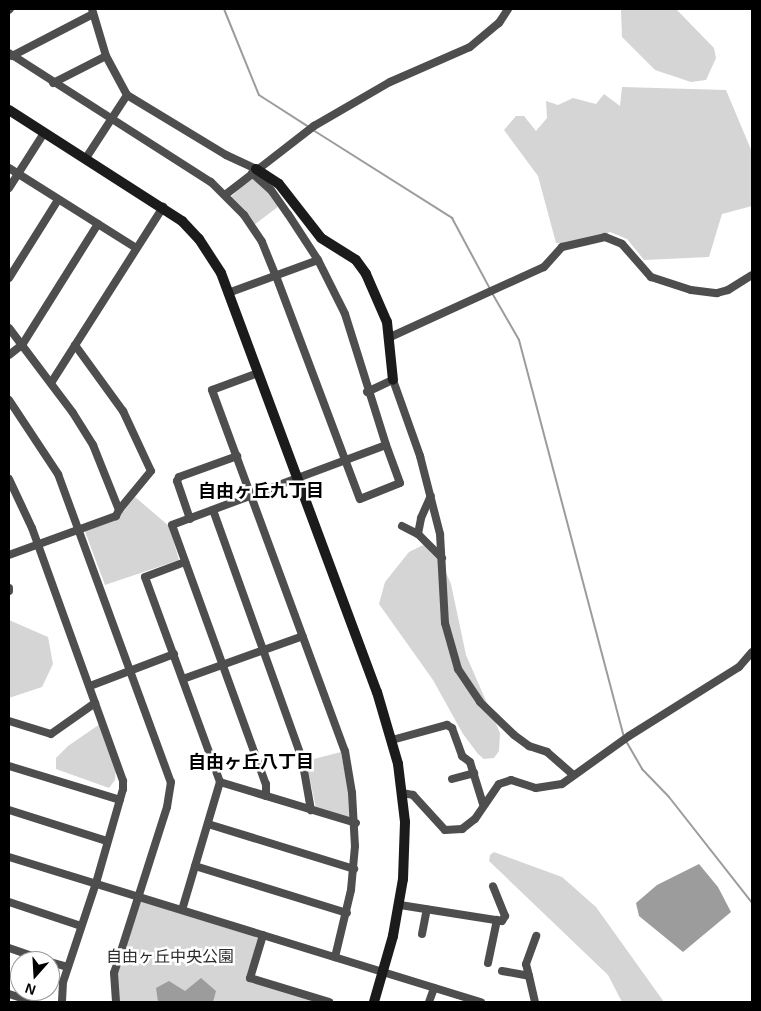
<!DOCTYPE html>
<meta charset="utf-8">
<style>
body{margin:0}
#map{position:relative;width:761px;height:1011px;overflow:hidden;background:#fff;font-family:Helvetica,"Noto Sans JP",sans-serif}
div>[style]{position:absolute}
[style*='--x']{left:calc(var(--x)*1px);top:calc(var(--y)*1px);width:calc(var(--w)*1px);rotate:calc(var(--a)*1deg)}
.green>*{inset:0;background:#d5d5d5}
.water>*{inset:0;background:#9c9c9c}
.stream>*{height:2px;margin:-1px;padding:0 1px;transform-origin:1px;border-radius:1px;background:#9c9c9c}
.street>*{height:8px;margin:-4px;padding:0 4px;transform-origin:4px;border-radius:4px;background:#4e4e4e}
.secondary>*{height:10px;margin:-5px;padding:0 5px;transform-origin:5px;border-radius:5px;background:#1b1b1b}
span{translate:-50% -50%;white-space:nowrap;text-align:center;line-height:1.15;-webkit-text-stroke:5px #fff;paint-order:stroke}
.park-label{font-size:16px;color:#2c2c2c}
.neighbourhood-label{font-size:18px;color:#000;font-weight:700}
.frame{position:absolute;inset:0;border:10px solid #000;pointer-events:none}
.north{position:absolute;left:10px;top:951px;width:50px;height:50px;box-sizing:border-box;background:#fff;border:1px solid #999;border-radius:50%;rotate:199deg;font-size:14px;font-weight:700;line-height:20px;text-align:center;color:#000}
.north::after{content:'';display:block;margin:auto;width:18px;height:22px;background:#000;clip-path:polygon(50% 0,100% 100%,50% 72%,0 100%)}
</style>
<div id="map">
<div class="green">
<div style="clip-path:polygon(621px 9px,676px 9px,714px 48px,716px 58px,706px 80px,691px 82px,655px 70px,622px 37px)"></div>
<div style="clip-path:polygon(622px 87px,726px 90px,752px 152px,752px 206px,722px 214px,709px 257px,644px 260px,627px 239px,610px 232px,586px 243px,556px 243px,538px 176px,504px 130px,516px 116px,524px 116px,536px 131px,547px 118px,546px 101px,558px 105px,573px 98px,596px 104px,604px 94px,620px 106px)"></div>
<div style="clip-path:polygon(251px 177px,269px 191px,279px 206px,254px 225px,231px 197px)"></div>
<div style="clip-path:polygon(135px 497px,169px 526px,179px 560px,105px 585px,84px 529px,118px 518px)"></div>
<div style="clip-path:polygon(423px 545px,436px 550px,451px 584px,466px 655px,500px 733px,499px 751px,494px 758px,484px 759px,478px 754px,463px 734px,433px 680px,379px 604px,385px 582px,409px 552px)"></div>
<div style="clip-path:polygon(9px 620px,48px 637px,53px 664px,42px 687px,9px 698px)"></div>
<div style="clip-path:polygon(100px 724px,116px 768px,115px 780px,109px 788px,56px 769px,56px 758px,68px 746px)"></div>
<div style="clip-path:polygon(341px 752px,353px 817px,351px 819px,316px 808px,306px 761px)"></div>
<div style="clip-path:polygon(494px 852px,562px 877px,596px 907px,664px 1002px,622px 1002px,608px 975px,489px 861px,490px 855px)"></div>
<div style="clip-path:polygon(141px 901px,258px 938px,246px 978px,323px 1002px,119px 1002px,117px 974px)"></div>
</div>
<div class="water">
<div style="clip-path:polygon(699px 864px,718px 887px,731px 912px,683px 952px,639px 916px,636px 903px,657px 885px)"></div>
<div style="clip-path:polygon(201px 978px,216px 991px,213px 1002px,158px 1002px,156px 988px,169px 981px,185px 991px)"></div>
</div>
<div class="stream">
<div style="--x:224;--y:9;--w:93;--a:67.9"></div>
<div style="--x:259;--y:95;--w:59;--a:32.6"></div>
<div style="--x:313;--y:130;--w:165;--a:32.3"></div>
<div style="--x:452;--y:218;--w:81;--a:61.8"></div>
<div style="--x:492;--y:293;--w:54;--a:60.1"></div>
<div style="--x:519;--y:340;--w:411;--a:75.2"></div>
<div style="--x:626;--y:741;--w:32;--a:60"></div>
<div style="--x:642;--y:769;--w:39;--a:46"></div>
<div style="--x:669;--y:797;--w:135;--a:51.9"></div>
</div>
<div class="street">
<div style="--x:92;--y:9;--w:49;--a:73.4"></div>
<div style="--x:106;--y:56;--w:44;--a:61.7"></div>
<div style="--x:127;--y:95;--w:116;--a:31.2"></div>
<div style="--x:226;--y:155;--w:33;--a:25"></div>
<div style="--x:9;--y:10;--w:1;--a:-45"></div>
<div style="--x:9;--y:53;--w:240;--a:32.6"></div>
<div style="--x:211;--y:182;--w:47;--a:45"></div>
<div style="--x:244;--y:215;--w:32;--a:56"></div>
<div style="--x:262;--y:242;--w:37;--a:68"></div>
<div style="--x:276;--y:276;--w:238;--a:69.4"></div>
<div style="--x:360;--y:499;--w:43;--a:-21.8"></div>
<div style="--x:400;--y:483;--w:40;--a:-110.2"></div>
<div style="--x:12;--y:56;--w:91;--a:-27.4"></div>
<div style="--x:53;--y:83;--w:59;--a:-27"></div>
<div style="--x:86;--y:158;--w:75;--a:-56.9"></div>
<div style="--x:9;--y:168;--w:150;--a:32.2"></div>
<div style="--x:252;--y:173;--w:25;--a:42"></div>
<div style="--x:271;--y:190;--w:29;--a:55"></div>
<div style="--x:288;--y:214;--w:55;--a:56.9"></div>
<div style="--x:318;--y:260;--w:60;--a:63.4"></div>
<div style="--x:345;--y:314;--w:137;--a:72.6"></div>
<div style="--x:386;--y:445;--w:228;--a:159.5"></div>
<div style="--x:172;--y:525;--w:276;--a:70.1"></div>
<div style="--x:266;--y:784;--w:12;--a:90"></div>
<div style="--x:9;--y:188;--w:65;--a:-57.5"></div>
<div style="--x:225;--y:195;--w:113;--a:-37.8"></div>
<div style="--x:314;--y:126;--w:88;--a:-30.1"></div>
<div style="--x:390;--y:82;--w:87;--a:-23.6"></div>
<div style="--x:470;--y:47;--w:38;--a:-40"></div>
<div style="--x:499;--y:23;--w:17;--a:-57"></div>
<div style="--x:9;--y:278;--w:92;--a:-57.9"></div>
<div style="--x:228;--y:293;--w:96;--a:-20.1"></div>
<div style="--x:9;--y:328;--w:106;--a:53"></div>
<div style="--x:73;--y:413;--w:38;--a:58"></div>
<div style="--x:93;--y:445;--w:70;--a:68.2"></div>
<div style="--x:119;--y:510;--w:7;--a:117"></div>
<div style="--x:116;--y:516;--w:114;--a:160"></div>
<div style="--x:388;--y:338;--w:171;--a:-24.5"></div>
<div style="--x:544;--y:267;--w:27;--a:-48"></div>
<div style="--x:562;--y:247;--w:44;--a:-13.1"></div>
<div style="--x:605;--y:237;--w:18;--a:22"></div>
<div style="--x:622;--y:244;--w:44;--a:48.7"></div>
<div style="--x:651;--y:277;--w:42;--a:18"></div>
<div style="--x:691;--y:290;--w:26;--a:7"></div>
<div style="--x:717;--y:293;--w:11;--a:-15"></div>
<div style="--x:728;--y:290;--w:28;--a:-32"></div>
<div style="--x:75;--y:345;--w:82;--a:54"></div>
<div style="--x:123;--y:411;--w:66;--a:65"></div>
<div style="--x:151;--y:471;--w:50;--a:129.4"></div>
<div style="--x:9;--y:355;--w:16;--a:-38"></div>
<div style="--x:22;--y:345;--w:143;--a:-57.9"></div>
<div style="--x:258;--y:373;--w:49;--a:159.7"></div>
<div style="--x:212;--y:390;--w:385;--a:69.8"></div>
<div style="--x:345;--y:751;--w:43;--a:80.5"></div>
<div style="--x:352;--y:793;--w:53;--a:86.8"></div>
<div style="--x:355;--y:846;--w:44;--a:95.2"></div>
<div style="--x:351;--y:890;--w:69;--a:103.4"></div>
<div style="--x:51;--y:383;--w:209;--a:-57.5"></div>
<div style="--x:367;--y:392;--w:29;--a:-25"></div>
<div style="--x:393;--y:380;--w:81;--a:70.4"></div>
<div style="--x:420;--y:456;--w:81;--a:75.6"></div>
<div style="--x:440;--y:534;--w:89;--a:86.8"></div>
<div style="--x:445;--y:623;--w:48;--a:74.2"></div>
<div style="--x:458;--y:669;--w:40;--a:56"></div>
<div style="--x:480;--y:702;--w:47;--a:44.1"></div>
<div style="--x:514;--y:735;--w:19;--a:36"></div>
<div style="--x:529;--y:746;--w:19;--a:18"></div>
<div style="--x:547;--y:752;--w:33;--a:41"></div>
<div style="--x:9;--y:400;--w:89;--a:56.5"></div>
<div style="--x:58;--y:474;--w:328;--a:69.9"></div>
<div style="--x:171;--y:782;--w:25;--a:99"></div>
<div style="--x:167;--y:807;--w:174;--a:107.7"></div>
<div style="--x:114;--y:973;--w:29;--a:86"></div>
<div style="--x:9;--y:479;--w:54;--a:64.9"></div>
<div style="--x:32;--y:528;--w:269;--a:70.2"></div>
<div style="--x:123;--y:781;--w:8;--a:90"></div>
<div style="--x:123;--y:789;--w:98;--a:106"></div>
<div style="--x:96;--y:883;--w:104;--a:108.4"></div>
<div style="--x:63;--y:982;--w:20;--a:93"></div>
<div style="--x:213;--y:510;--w:264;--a:70.3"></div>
<div style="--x:302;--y:759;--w:52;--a:80"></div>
<div style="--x:190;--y:519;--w:40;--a:-108.9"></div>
<div style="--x:177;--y:481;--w:4;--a:-63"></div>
<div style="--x:179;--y:477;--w:62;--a:-19.9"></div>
<div style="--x:402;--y:526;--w:18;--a:27"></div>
<div style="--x:418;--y:534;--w:34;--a:45"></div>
<div style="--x:418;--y:534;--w:16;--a:-79"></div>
<div style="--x:421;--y:518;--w:24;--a:-66"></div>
<div style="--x:9;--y:588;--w:3;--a:90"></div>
<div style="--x:183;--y:679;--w:127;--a:-19.7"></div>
<div style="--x:90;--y:686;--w:90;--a:-20.9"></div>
<div style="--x:9;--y:721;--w:44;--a:17.2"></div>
<div style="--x:51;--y:734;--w:54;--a:-35.2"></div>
<div style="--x:392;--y:740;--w:57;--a:-15.3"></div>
<div style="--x:447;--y:725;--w:6;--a:31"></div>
<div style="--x:452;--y:728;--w:30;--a:70"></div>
<div style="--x:462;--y:756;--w:10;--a:37"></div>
<div style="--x:470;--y:762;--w:44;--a:72.8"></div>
<div style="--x:9;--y:766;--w:116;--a:17"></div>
<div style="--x:452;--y:779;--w:23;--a:-15"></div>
<div style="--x:220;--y:782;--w:142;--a:16.8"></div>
<div style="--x:402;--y:793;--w:11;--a:10"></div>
<div style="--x:413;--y:795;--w:47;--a:47.6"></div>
<div style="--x:445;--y:830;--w:17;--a:-3"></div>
<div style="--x:462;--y:829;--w:16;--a:-38"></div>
<div style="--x:475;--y:819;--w:42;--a:-55.6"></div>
<div style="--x:499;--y:784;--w:13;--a:-18"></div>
<div style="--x:511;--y:780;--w:26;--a:18"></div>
<div style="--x:536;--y:788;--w:26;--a:-9"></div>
<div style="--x:562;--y:784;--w:82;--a:-35.6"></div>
<div style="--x:629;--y:736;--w:130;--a:-32.1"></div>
<div style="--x:739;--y:667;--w:20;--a:-49"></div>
<div style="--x:9;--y:810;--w:103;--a:17.6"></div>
<div style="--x:208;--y:824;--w:153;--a:17.1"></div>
<div style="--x:9;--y:857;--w:494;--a:17.1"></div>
<div style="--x:195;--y:866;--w:159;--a:17.2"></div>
<div style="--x:9;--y:902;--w:76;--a:18.4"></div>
<div style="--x:400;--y:905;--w:103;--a:8.9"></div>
<div style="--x:502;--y:921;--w:6;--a:-59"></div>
<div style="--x:505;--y:916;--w:32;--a:-112"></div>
<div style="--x:182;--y:910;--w:134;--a:-73.5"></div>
<div style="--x:220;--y:782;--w:218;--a:-110.1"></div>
<div style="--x:145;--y:577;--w:43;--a:-20.6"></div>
<div style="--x:422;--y:934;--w:25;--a:-79"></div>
<div style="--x:263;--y:935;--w:45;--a:106.8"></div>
<div style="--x:250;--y:978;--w:83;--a:16.9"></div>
<div style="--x:9;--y:948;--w:40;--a:18.9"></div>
<div style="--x:50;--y:962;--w:18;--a:16"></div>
<div style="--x:488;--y:963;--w:44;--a:-78.2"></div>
<div style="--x:502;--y:971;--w:27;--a:10"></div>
<div style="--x:529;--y:976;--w:27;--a:77"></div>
<div style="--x:529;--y:976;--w:12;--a:-104"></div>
<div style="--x:526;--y:964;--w:30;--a:-70"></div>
<div style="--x:9;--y:994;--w:26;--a:18"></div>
<div style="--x:429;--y:1002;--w:15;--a:-70"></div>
</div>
<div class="secondary">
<div style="--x:9;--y:110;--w:206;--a:32.7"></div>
<div style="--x:182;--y:221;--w:25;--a:47"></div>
<div style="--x:199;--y:239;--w:40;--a:57.1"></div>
<div style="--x:221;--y:273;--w:447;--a:69.6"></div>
<div style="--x:377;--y:692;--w:75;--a:73.7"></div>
<div style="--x:398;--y:764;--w:58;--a:83.1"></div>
<div style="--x:405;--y:822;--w:57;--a:92"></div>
<div style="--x:403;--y:879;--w:58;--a:100"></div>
<div style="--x:393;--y:936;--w:69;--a:106.1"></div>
<div style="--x:256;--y:169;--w:27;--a:33"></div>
<div style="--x:279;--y:184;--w:68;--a:52.1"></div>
<div style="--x:321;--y:238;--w:41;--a:32.2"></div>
<div style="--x:356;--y:260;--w:17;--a:54"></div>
<div style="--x:366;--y:274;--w:52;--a:66.4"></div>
<div style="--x:387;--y:322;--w:58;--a:84.1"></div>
</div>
<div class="park-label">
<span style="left:170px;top:957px">自由ヶ丘中央公園</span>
</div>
<div class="neighbourhood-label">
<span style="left:261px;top:491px">自由ヶ丘九丁目</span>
<span style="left:251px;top:762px">自由ヶ丘八丁目</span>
</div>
<div class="frame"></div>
<div class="north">N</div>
</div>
